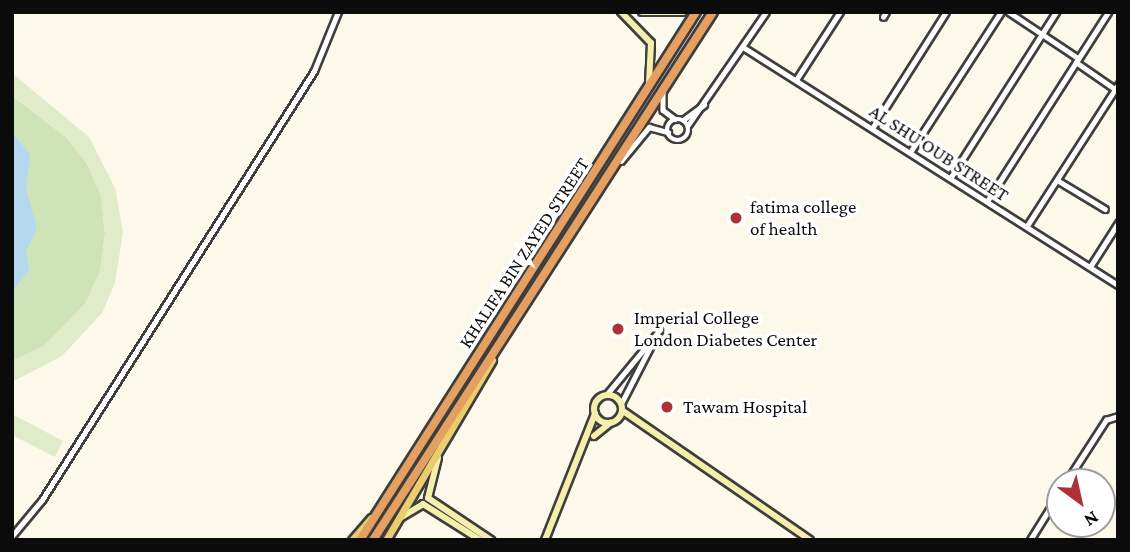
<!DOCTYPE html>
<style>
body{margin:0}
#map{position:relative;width:1130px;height:552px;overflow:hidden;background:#fdf9ea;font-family:"Crimson Pro",serif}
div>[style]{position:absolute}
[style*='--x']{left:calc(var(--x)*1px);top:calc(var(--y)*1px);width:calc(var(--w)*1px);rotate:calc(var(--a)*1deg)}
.green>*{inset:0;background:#cee3b8}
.pitch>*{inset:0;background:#dfebc9}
.water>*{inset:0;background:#b5d8ef}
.roads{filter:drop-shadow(2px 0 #3e3e3e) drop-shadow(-2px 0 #3e3e3e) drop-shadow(0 2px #3e3e3e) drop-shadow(0 -2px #3e3e3e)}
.street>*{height:4.5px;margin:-2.25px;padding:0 2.25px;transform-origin:2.25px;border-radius:2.25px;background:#fff}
.street>.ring{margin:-2.25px;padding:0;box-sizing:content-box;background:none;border:4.5px solid #fff;border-radius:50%}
.secondary>*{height:6px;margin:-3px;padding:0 3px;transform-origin:3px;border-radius:3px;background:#f6efac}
.secondary>.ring{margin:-3px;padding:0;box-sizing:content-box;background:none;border:6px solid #f6efac;border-radius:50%}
.primary>*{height:7px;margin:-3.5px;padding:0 3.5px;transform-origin:3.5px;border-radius:3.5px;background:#eacd6e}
.highway>*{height:8px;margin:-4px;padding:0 4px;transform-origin:4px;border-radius:4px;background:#e59f61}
.dots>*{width:19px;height:19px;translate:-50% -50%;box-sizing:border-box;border:4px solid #fff;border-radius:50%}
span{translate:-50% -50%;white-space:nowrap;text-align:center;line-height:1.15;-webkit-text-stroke:7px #fff;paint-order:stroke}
.street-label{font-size:19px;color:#0b0b0b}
.poi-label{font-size:19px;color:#0b0b0b}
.left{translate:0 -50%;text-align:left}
.frame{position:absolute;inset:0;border:14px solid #0b0b0b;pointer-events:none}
.north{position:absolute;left:1046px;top:468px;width:70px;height:70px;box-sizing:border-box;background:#fff;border:2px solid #9d9d9d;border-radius:50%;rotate:147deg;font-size:19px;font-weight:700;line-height:28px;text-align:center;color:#0b0b0b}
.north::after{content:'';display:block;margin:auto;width:24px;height:32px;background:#ab3237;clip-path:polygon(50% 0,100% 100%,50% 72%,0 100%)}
</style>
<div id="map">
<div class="green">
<div style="clip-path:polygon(12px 96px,66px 137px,86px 162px,101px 195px,105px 234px,100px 272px,85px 304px,44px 346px,12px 361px)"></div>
</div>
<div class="pitch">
<div style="clip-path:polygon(12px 73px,89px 137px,115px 188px,123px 232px,115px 283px,102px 313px,62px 356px,12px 382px,12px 361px,44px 346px,85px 304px,100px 272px,105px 234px,101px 195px,86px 162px,66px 137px,12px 96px)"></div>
<div style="clip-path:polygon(12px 414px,63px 441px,55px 457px,12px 435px)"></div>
</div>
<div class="water">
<div style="clip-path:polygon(12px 133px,30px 154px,26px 188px,37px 228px,26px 251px,29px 271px,12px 291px)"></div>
</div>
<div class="roads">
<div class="street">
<div style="--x:1009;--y:12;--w:83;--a:33.7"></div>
<div style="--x:883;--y:17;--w:6;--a:-59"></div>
<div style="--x:743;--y:47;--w:444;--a:32.4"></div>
<div style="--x:1076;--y:62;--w:47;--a:34.7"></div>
<div style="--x:796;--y:80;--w:81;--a:-57.1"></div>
<div style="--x:663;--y:93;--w:17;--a:90"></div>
<div style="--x:663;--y:110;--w:15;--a:37"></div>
<div class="ring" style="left:667px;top:119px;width:17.5px;height:17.5px"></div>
<div style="--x:683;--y:120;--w:26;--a:-36"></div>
<div style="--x:688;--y:125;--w:137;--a:-55.4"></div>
<div style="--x:873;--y:127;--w:136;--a:-57.6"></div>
<div style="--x:911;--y:151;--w:166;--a:-57.1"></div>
<div style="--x:621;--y:161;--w:44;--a:-50.5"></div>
<div style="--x:649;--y:127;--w:20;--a:15"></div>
<div style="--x:951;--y:177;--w:196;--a:-57.5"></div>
<div style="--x:1057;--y:180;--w:56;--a:31.1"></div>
<div style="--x:988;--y:200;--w:223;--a:-57.4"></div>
<div style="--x:1027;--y:226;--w:168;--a:-57.2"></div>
<div style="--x:1090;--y:267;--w:52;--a:-57.5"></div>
<div style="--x:607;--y:394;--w:82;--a:-50.5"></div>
<div style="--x:659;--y:331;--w:81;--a:117.2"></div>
<div style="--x:1066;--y:482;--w:74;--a:-57.2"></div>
<div style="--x:1106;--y:420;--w:13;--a:-18"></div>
<div style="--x:12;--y:536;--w:47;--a:-50.2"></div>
<div style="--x:42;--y:500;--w:508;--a:-57.62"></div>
<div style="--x:314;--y:71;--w:64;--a:-67.9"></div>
<div style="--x:1030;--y:540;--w:57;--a:-58"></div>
</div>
<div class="secondary">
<div style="--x:621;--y:12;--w:43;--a:45.9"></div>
<div style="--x:651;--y:43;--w:41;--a:92.8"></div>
<div style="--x:642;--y:12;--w:41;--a:0"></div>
<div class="ring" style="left:594px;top:395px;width:22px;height:22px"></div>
<div style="--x:623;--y:411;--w:227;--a:34.6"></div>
<div style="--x:594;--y:436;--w:21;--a:-39"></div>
<div style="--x:438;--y:458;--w:41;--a:104"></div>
<div style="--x:428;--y:498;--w:76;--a:33.7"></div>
<div style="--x:400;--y:518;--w:27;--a:-31"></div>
<div style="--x:423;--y:504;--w:67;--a:32.3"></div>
<div style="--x:545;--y:540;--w:136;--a:-68.4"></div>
</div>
<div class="primary">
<div style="--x:352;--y:540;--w:29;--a:-49"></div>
<div style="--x:386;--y:540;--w:209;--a:-59.5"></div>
</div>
<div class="highway">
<div style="--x:360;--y:540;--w:626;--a:-57.53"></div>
<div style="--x:373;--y:540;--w:628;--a:-57.22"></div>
</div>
</div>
<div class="dots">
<div style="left:736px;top:218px;background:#ab3237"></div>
<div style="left:618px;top:329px;background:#ab3237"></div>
<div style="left:667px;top:407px;background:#ab3237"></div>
</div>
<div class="street-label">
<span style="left:939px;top:153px;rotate:33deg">AL SHU'OUB STREET</span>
<span style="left:524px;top:253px;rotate:-57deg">KHALIFA BIN ZAYED STREET</span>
</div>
<div class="poi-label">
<span class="left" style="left:750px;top:218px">fatima college<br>of health</span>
<span class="left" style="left:634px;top:329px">Imperial College<br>London Diabetes Center</span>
<span class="left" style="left:683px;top:407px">Tawam Hospital</span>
</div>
<div class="frame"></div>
<div class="north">N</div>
</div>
